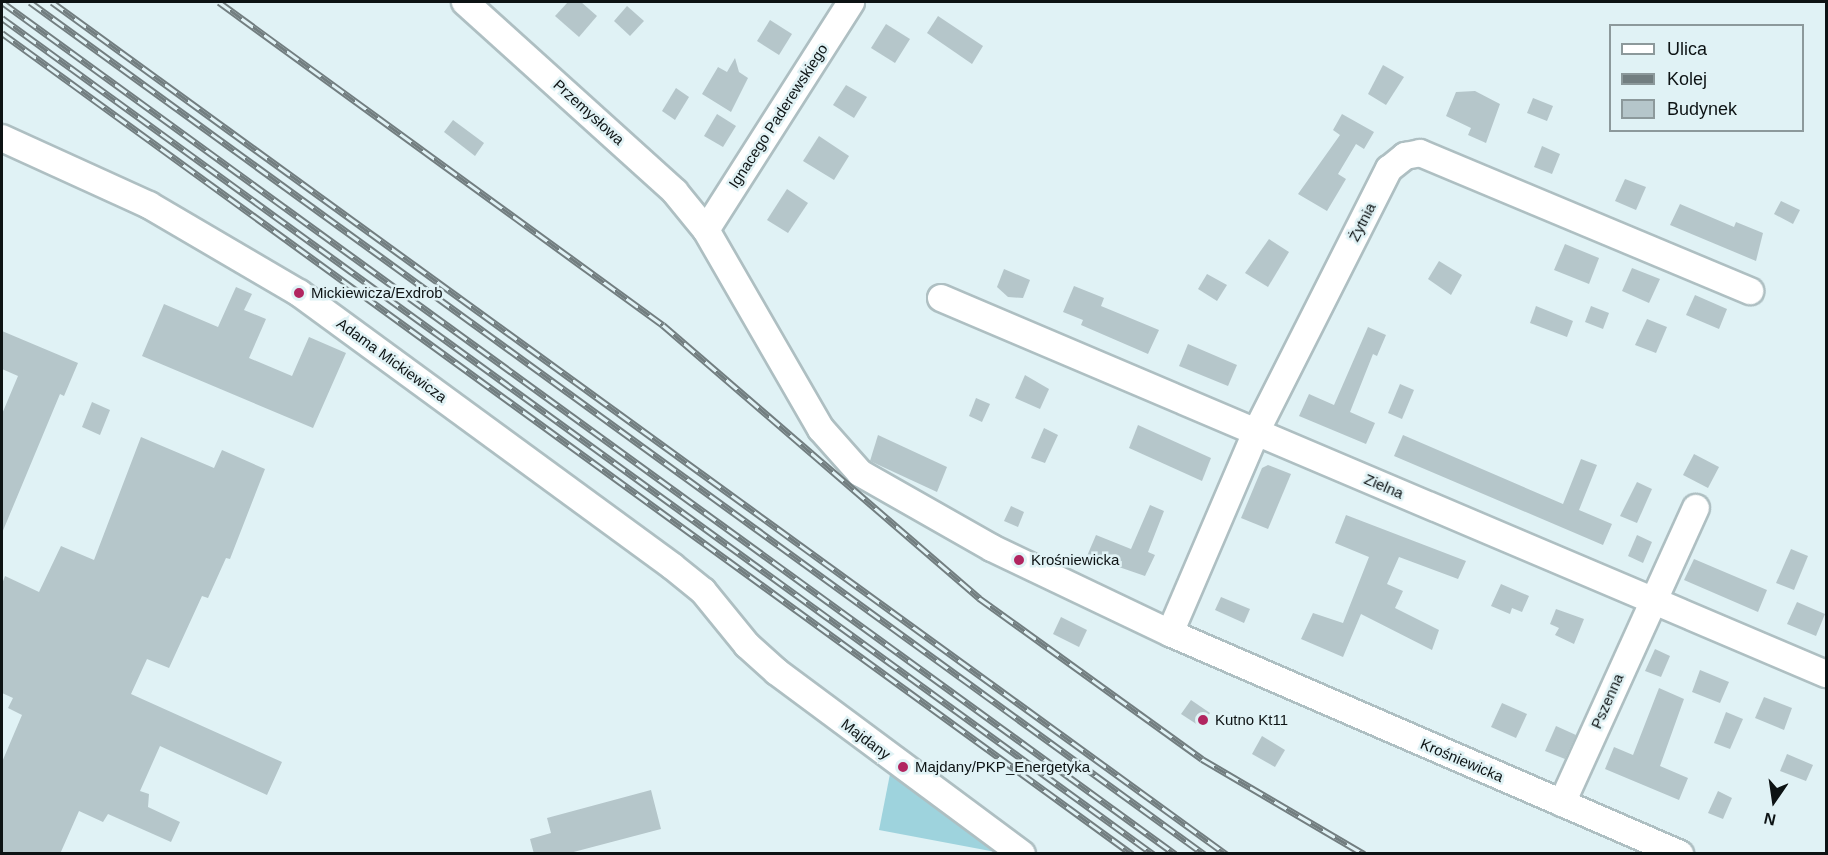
<!DOCTYPE html>
<meta charset="utf-8">
<style>
body{margin:0}
#map{position:relative;width:1828px;height:855px;overflow:hidden;background:#e0f2f5;font-family:Arial,sans-serif}
div>[style]{position:absolute}
[style*='--x']{left:calc(var(--x)*1px);top:calc(var(--y)*1px);width:calc(var(--w)*1px);rotate:calc(var(--a)*1deg)}
.green>*{inset:0;background:#9ed3dd}
.building>*{inset:0;background:#b5c6ca}
.roads{filter:drop-shadow(2px 0 #aebfc2) drop-shadow(-2px 0 #aebfc2) drop-shadow(0 2px #aebfc2) drop-shadow(0 -2px #aebfc2)}
.minor>*{height:26px;margin:-13px;padding:0 13px;transform-origin:13px;border-radius:13px;background:#fff}
.rail>*{height:7px;margin-top:-3.5px;transform-origin:0;background:repeating-linear-gradient(90deg,#e0f2f5 0 14px,#727e80 0 28px);box-sizing:border-box;border-block:2px solid #727e80}
.dots>*{width:16px;height:16px;translate:-50% -50%;box-sizing:border-box;border:3px solid #e0f2f5;border-radius:50%}
span{translate:-50% -50%;white-space:nowrap;text-align:center;line-height:1.15;-webkit-text-stroke:5px #e0f2f5;paint-order:stroke}
.street-label{font-size:15px;color:#0d1314}
.poi-label{font-size:15px;color:#0d1314}
.left{translate:0 -50%;text-align:left}
.frame{position:absolute;inset:0;border:3px solid #0d1314;pointer-events:none}
.legend{position:absolute;left:1609px;top:24px;width:195px;height:108px;box-sizing:border-box;background:#e0f2f5;border:2px solid #8c999b;margin:0;padding:8px 10px;list-style:none;font-size:18px;color:#0d1314}
.legend li{display:flex;align-items:center;gap:12px;height:30px}
.legend b{width:30px;border:2px solid #8c999b}
.north{position:absolute;left:1744px;top:771px;width:60px;height:60px;-webkit-text-stroke:4px #e0f2f5;paint-order:stroke;rotate:193deg;font-size:16px;font-weight:700;line-height:24px;text-align:center;color:#0d1314}
.north::after{content:'';display:block;margin:auto;width:21px;height:27px;background:#0d1314;clip-path:polygon(50% 0,100% 100%,50% 72%,0 100%)}
</style>
<div id="map">
<div class="green">
<div style="clip-path:polygon(895px 772px,1001px 853px,879px 830px,890px 774px)"></div>
</div>
<div class="building">
<div style="clip-path:polygon(568px 2px,581px 2px,597px 16px,579px 37px,555px 16px)"></div>
<div style="clip-path:polygon(627px 6px,644px 21px,630px 36px,614px 21px)"></div>
<div style="clip-path:polygon(938px 16px,983px 46px,972px 64px,927px 33px)"></div>
<div style="clip-path:polygon(770px 20px,792px 34px,779px 55px,757px 41px)"></div>
<div style="clip-path:polygon(886px 24px,910px 39px,895px 63px,871px 48px)"></div>
<div style="clip-path:polygon(735px 58px,739px 72px,748px 78px,731px 112px,702px 94px,718px 67px,727px 72px)"></div>
<div style="clip-path:polygon(1383px 65px,1404px 77px,1386px 105px,1368px 94px)"></div>
<div style="clip-path:polygon(846px 85px,867px 97px,854px 118px,833px 105px)"></div>
<div style="clip-path:polygon(676px 88px,689px 97px,675px 120px,662px 111px)"></div>
<div style="clip-path:polygon(1475px 91px,1500px 104px,1486px 143px,1468px 135px,1471px 128px,1446px 116px,1456px 92px)"></div>
<div style="clip-path:polygon(1533px 98px,1553px 106px,1547px 121px,1527px 113px)"></div>
<div style="clip-path:polygon(717px 114px,736px 126px,723px 147px,704px 136px)"></div>
<div style="clip-path:polygon(1342px 114px,1374px 132px,1364px 149px,1356px 144px,1338px 174px,1346px 179px,1327px 211px,1298px 194px,1340px 135px,1333px 130px)"></div>
<div style="clip-path:polygon(453px 120px,484px 143px,475px 156px,444px 132px)"></div>
<div style="clip-path:polygon(819px 136px,849px 156px,834px 180px,803px 161px)"></div>
<div style="clip-path:polygon(1542px 146px,1560px 154px,1552px 174px,1534px 167px)"></div>
<div style="clip-path:polygon(1625px 179px,1646px 187px,1636px 210px,1615px 201px)"></div>
<div style="clip-path:polygon(787px 189px,808px 203px,788px 233px,767px 220px)"></div>
<div style="clip-path:polygon(1781px 201px,1800px 210px,1793px 224px,1774px 214px)"></div>
<div style="clip-path:polygon(1680px 204px,1734px 227px,1736px 222px,1763px 233px,1756px 261px,1670px 225px)"></div>
<div style="clip-path:polygon(1269px 239px,1289px 252px,1268px 287px,1245px 273px)"></div>
<div style="clip-path:polygon(1565px 244px,1599px 258px,1589px 284px,1554px 270px)"></div>
<div style="clip-path:polygon(1439px 261px,1462px 275px,1451px 295px,1428px 279px)"></div>
<div style="clip-path:polygon(1632px 268px,1660px 279px,1649px 303px,1622px 291px)"></div>
<div style="clip-path:polygon(1004px 269px,1030px 280px,1023px 298px,1008px 297px,997px 287px)"></div>
<div style="clip-path:polygon(1207px 274px,1227px 285px,1217px 301px,1198px 289px)"></div>
<div style="clip-path:polygon(1074px 286px,1104px 298px,1101px 306px,1159px 330px,1148px 354px,1081px 325px,1083px 320px,1063px 312px)"></div>
<div style="clip-path:polygon(236px 287px,252px 294px,244px 310px,266px 319px,249px 358px,292px 376px,309px 337px,346px 353px,313px 428px,142px 356px,164px 304px,218px 327px)"></div>
<div style="clip-path:polygon(1695px 295px,1727px 309px,1719px 329px,1686px 315px)"></div>
<div style="clip-path:polygon(1536px 306px,1573px 321px,1567px 337px,1530px 323px)"></div>
<div style="clip-path:polygon(1591px 306px,1609px 313px,1603px 329px,1585px 322px)"></div>
<div style="clip-path:polygon(1647px 319px,1667px 327px,1656px 353px,1635px 345px)"></div>
<div style="clip-path:polygon(1368px 327px,1386px 335px,1377px 356px,1373px 354px,1350px 412px,1375px 423px,1366px 444px,1299px 416px,1309px 394px,1334px 405px)"></div>
<div style="clip-path:polygon(2px 331px,78px 363px,64px 396px,60px 394px,2px 533px,2px 414px,18px 376px,2px 369px)"></div>
<div style="clip-path:polygon(1188px 344px,1237px 365px,1228px 386px,1179px 366px)"></div>
<div style="clip-path:polygon(1025px 375px,1049px 389px,1040px 409px,1015px 398px)"></div>
<div style="clip-path:polygon(1400px 384px,1414px 390px,1402px 419px,1388px 413px)"></div>
<div style="clip-path:polygon(976px 398px,990px 404px,982px 422px,969px 416px)"></div>
<div style="clip-path:polygon(92px 402px,110px 410px,100px 435px,82px 427px)"></div>
<div style="clip-path:polygon(1138px 425px,1211px 458px,1202px 481px,1129px 448px)"></div>
<div style="clip-path:polygon(1044px 428px,1058px 435px,1045px 463px,1031px 458px)"></div>
<div style="clip-path:polygon(878px 435px,947px 467px,937px 492px,870px 461px)"></div>
<div style="clip-path:polygon(1403px 435px,1563px 504px,1581px 459px,1597px 465px,1579px 510px,1612px 524px,1603px 545px,1394px 456px)"></div>
<div style="clip-path:polygon(141px 437px,214px 468px,222px 450px,265px 469px,230px 559px,226px 558px,208px 598px,202px 596px,169px 668px,147px 659px,131px 694px,282px 762px,267px 795px,160px 746px,140px 791px,149px 794px,148px 807px,180px 822px,171px 842px,108px 814px,103px 822px,79px 811px,60px 854px,2px 854px,2px 762px,22px 715px,8px 708px,13px 698px,2px 693px,2px 584px,5px 576px,39px 592px,61px 546px,94px 560px)"></div>
<div style="clip-path:polygon(1694px 454px,1719px 467px,1708px 488px,1683px 475px)"></div>
<div style="clip-path:polygon(1268px 465px,1291px 474px,1268px 529px,1241px 518px,1262px 468px)"></div>
<div style="clip-path:polygon(1637px 482px,1652px 489px,1637px 523px,1620px 516px)"></div>
<div style="clip-path:polygon(1150px 505px,1164px 511px,1148px 552px,1155px 555px,1145px 576px,1087px 556px,1096px 535px,1131px 549px)"></div>
<div style="clip-path:polygon(1011px 506px,1024px 512px,1018px 527px,1004px 521px)"></div>
<div style="clip-path:polygon(1346px 515px,1466px 561px,1458px 579px,1399px 557px,1387px 584px,1403px 591px,1395px 608px,1439px 630px,1432px 650px,1361px 614px,1343px 657px,1301px 639px,1313px 613px,1343px 623px,1369px 557px,1335px 543px)"></div>
<div style="clip-path:polygon(1637px 535px,1652px 542px,1643px 563px,1628px 556px)"></div>
<div style="clip-path:polygon(1791px 549px,1808px 556px,1794px 590px,1776px 583px)"></div>
<div style="clip-path:polygon(1694px 559px,1767px 590px,1758px 612px,1684px 580px)"></div>
<div style="clip-path:polygon(1501px 584px,1529px 596px,1522px 612px,1512px 608px,1510px 614px,1491px 606px)"></div>
<div style="clip-path:polygon(1221px 597px,1250px 609px,1244px 623px,1215px 610px)"></div>
<div style="clip-path:polygon(1797px 602px,1825px 614px,1816px 636px,1787px 624px)"></div>
<div style="clip-path:polygon(1556px 609px,1584px 619px,1574px 644px,1555px 635px,1559px 628px,1550px 624px)"></div>
<div style="clip-path:polygon(1061px 617px,1087px 630px,1079px 647px,1053px 634px)"></div>
<div style="clip-path:polygon(1655px 649px,1670px 656px,1661px 677px,1645px 671px)"></div>
<div style="clip-path:polygon(1700px 670px,1729px 682px,1720px 703px,1692px 692px)"></div>
<div style="clip-path:polygon(1659px 688px,1684px 699px,1660px 766px,1688px 778px,1679px 800px,1605px 769px,1614px 747px,1633px 755px)"></div>
<div style="clip-path:polygon(1764px 697px,1792px 708px,1784px 730px,1755px 718px)"></div>
<div style="clip-path:polygon(1191px 700px,1210px 713px,1201px 727px,1181px 714px)"></div>
<div style="clip-path:polygon(1502px 703px,1527px 714px,1516px 738px,1491px 727px)"></div>
<div style="clip-path:polygon(1726px 712px,1743px 719px,1730px 749px,1714px 743px)"></div>
<div style="clip-path:polygon(1556px 726px,1576px 735px,1565px 759px,1545px 751px)"></div>
<div style="clip-path:polygon(1262px 736px,1285px 750px,1275px 767px,1252px 754px)"></div>
<div style="clip-path:polygon(1787px 754px,1813px 765px,1806px 781px,1780px 771px)"></div>
<div style="clip-path:polygon(651px 790px,661px 829px,566px 854px,534px 854px,530px 839px,551px 833px,547px 818px)"></div>
<div style="clip-path:polygon(1718px 791px,1732px 798px,1723px 819px,1708px 813px)"></div>
</div>
<div class="roads">
<div class="minor">
<div style="--x:465;--y:2;--w:283;--a:42.1"></div>
<div style="--x:675;--y:192;--w:49;--a:50.8"></div>
<div style="--x:706;--y:230;--w:230;--a:60"></div>
<div style="--x:821;--y:429;--w:59;--a:48.4"></div>
<div style="--x:860;--y:473;--w:152;--a:29.6"></div>
<div style="--x:992;--y:548;--w:197;--a:25.5"></div>
<div style="--x:1170;--y:633;--w:556;--a:23.43"></div>
<div style="--x:2;--y:138;--w:162;--a:24.5"></div>
<div style="--x:149;--y:205;--w:174;--a:30.4"></div>
<div style="--x:299;--y:293;--w:462;--a:36.2"></div>
<div style="--x:672;--y:566;--w:40;--a:39"></div>
<div style="--x:703;--y:591;--w:70;--a:50.8"></div>
<div style="--x:747;--y:645;--w:40;--a:42"></div>
<div style="--x:777;--y:672;--w:305;--a:36.6"></div>
<div style="--x:706;--y:230;--w:270;--a:-57.5"></div>
<div style="--x:941;--y:298;--w:962;--a:23.02"></div>
<div style="--x:1170;--y:633;--w:219;--a:-66.8"></div>
<div style="--x:1256;--y:432;--w:295;--a:-63.2"></div>
<div style="--x:1389;--y:169;--w:21;--a:-39"></div>
<div style="--x:1405;--y:156;--w:15;--a:-11"></div>
<div style="--x:1420;--y:153;--w:358;--a:22.7"></div>
<div style="--x:1562;--y:803;--w:324;--a:-65.6"></div>
</div>
</div>
<div class="rail">
<div style="--x:2;--y:2;--w:1450;--a:35.99"></div>
<div style="--x:30;--y:2;--w:1451;--a:35.97"></div>
<div style="--x:52;--y:2;--w:1451;--a:35.97"></div>
<div style="--x:219;--y:2;--w:549;--a:36.04"></div>
<div style="--x:663;--y:325;--w:418;--a:40.8"></div>
<div style="--x:979;--y:598;--w:275;--a:35.8"></div>
<div style="--x:1202;--y:759;--w:188;--a:30.4"></div>
<div style="--x:2;--y:18;--w:1423;--a:35.99"></div>
<div style="--x:2;--y:33;--w:1397;--a:36"></div>
</div>
<div class="dots">
<div style="left:299px;top:293px;background:#b12560"></div>
<div style="left:1019px;top:560px;background:#b12560"></div>
<div style="left:1203px;top:720px;background:#b12560"></div>
<div style="left:903px;top:767px;background:#b12560"></div>
</div>
<div class="street-label">
<span style="left:589px;top:112px;rotate:42deg">Przemysłowa</span>
<span style="left:778px;top:116px;rotate:-57deg">Ignacego Paderewskiego</span>
<span style="left:1362px;top:222px;rotate:-63deg">Żytnia</span>
<span style="left:392px;top:360px;rotate:36deg">Adama Mickiewicza</span>
<span style="left:1384px;top:486px;rotate:23deg">Zielna</span>
<span style="left:1607px;top:701px;rotate:-66deg">Pszenna</span>
<span style="left:866px;top:739px;rotate:37deg">Majdany</span>
<span style="left:1462px;top:760px;rotate:23deg">Krośniewicka</span>
</div>
<div class="poi-label">
<span class="left" style="left:311px;top:293px">Mickiewicza/Exdrob</span>
<span class="left" style="left:1031px;top:560px">Krośniewicka</span>
<span class="left" style="left:1215px;top:720px">Kutno Kt11</span>
<span class="left" style="left:915px;top:767px">Majdany/PKP_Energetyka</span>
</div>
<div class="frame"></div>
<ul class="legend">
<li><b style="height:8px;background:#fff"></b>Ulica</li>
<li><b style="height:8px;background:#727e80"></b>Kolej</li>
<li><b style="height:16px;background:#b5c6ca"></b>Budynek</li>
</ul>
<div class="north">N</div>
</div>
